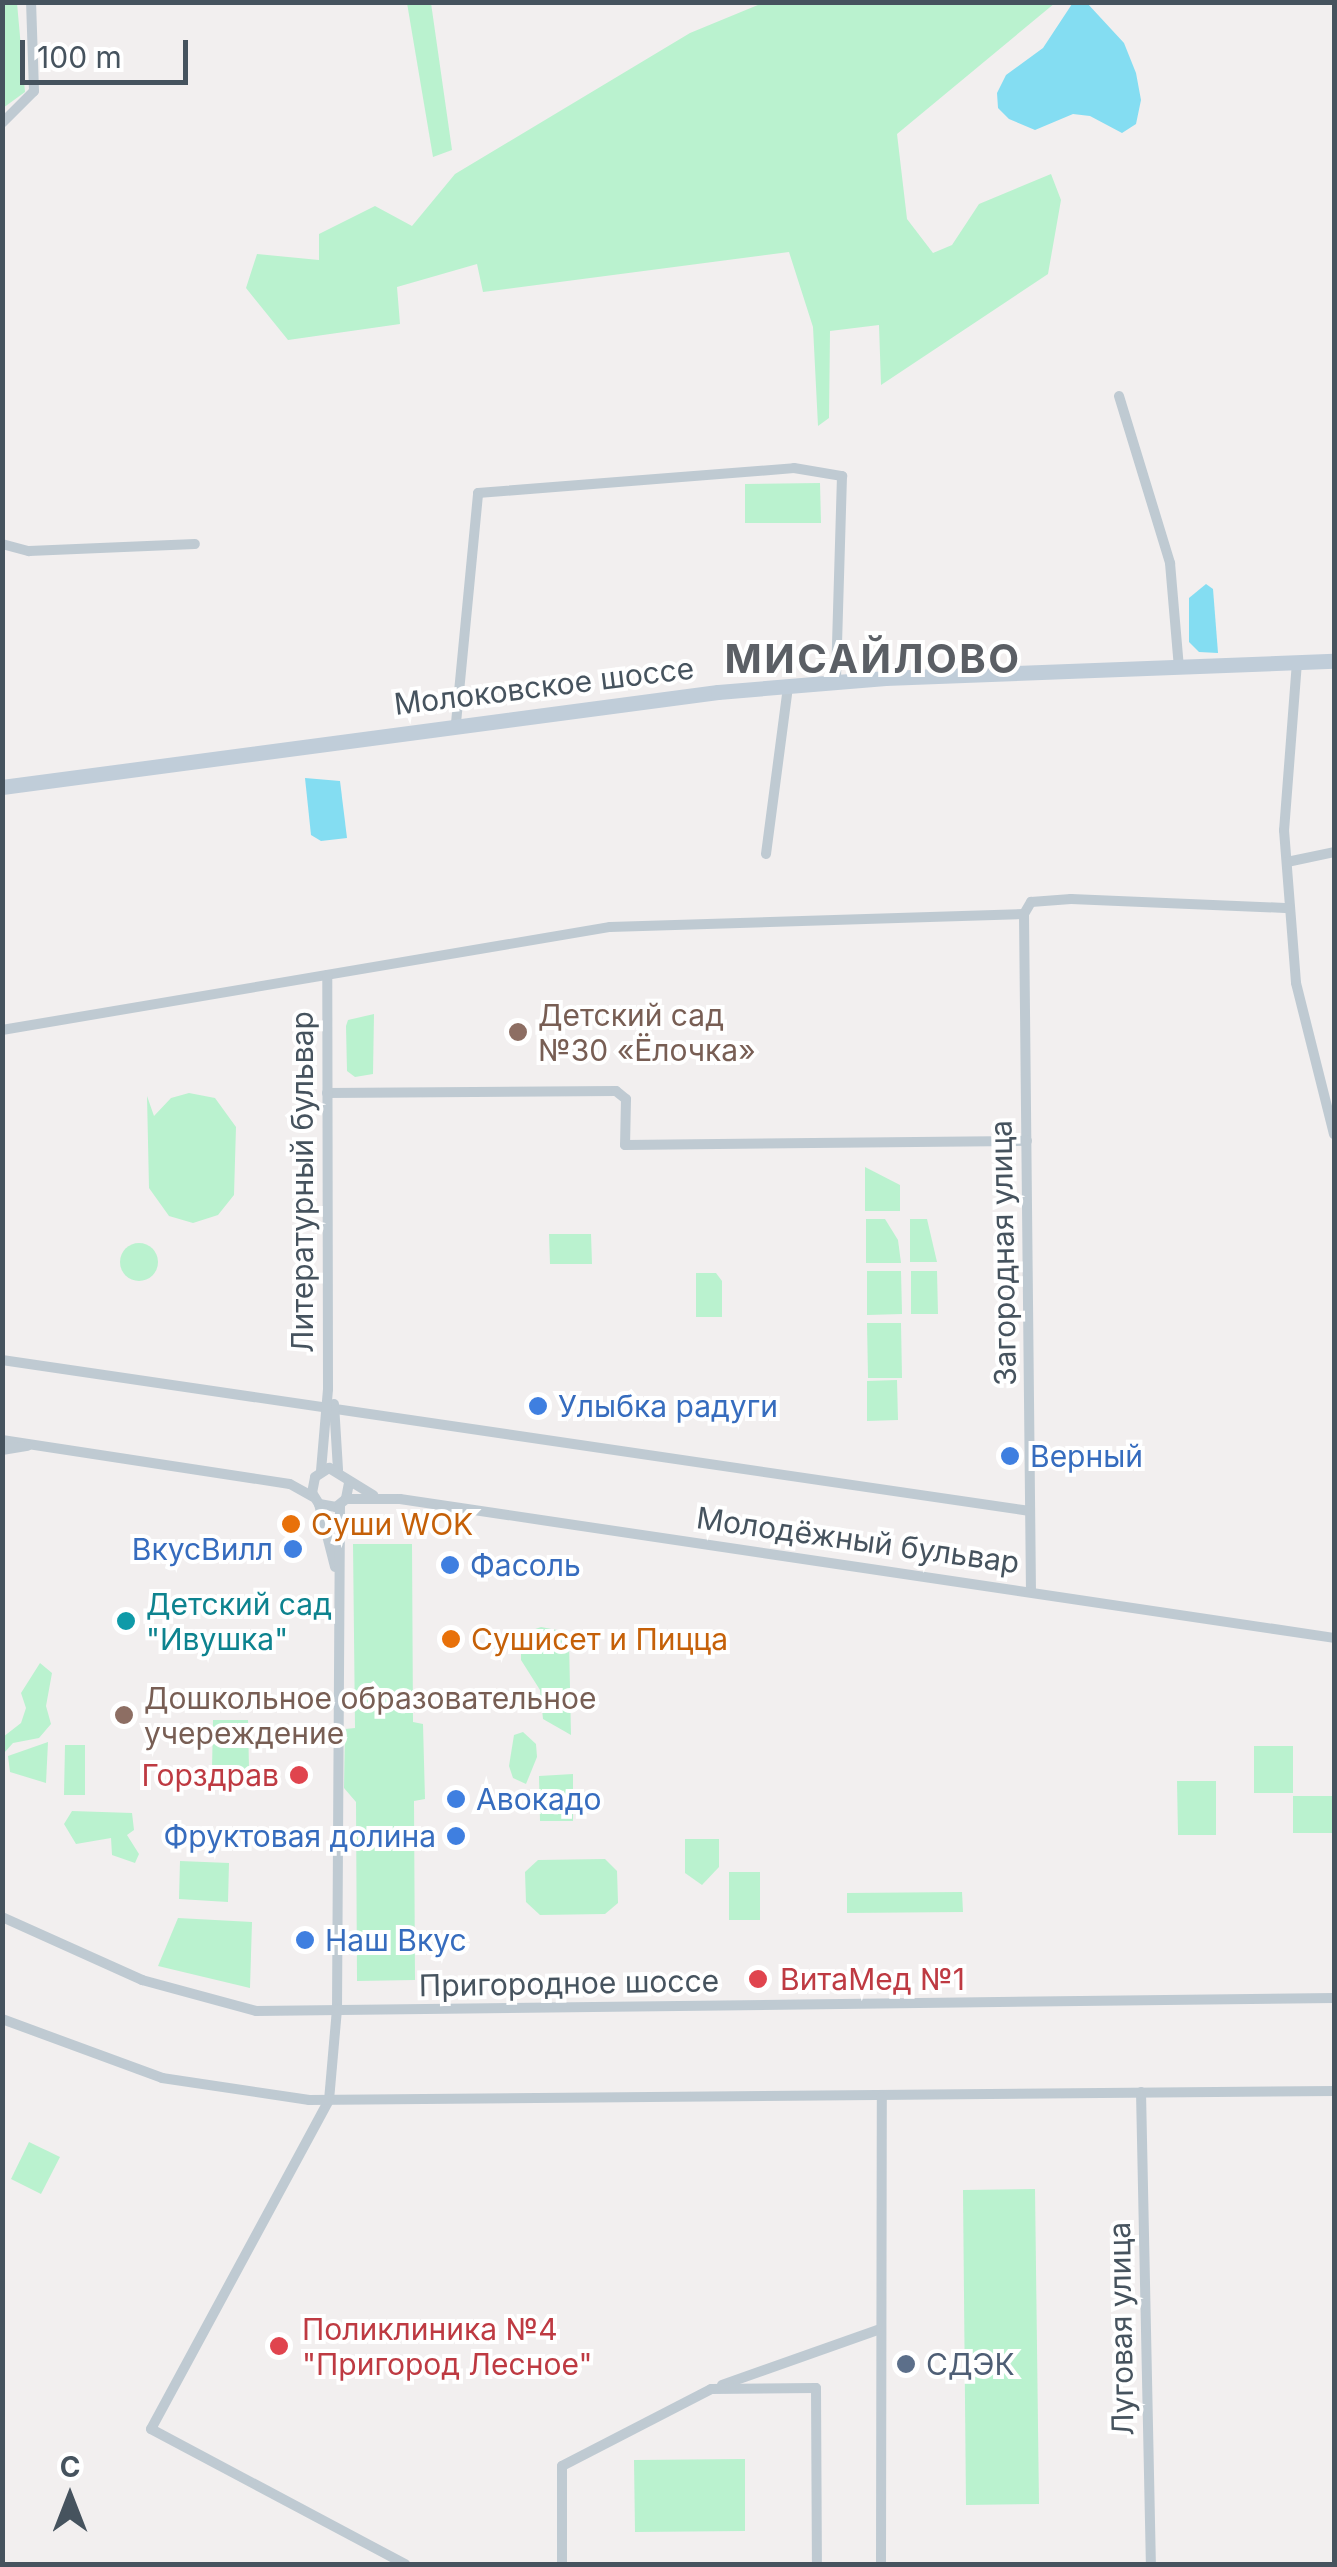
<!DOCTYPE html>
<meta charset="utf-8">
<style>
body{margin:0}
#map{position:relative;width:1337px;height:2567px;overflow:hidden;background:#f2efef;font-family:Inter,sans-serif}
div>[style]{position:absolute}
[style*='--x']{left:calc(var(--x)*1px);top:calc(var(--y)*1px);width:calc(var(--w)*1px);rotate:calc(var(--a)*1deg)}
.green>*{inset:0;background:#baf2cf}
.round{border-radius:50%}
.water>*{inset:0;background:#84ddf2}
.minor>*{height:10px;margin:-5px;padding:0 5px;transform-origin:5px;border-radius:5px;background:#bfcad2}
.secondary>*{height:15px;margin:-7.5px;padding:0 7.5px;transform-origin:7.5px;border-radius:7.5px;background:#c0cdd9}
.dots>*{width:28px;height:28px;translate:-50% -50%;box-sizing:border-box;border:5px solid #fff;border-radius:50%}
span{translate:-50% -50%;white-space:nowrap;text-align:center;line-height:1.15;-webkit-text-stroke:8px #fff;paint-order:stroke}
.street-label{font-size:30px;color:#46535e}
.education-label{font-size:30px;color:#785e54}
.left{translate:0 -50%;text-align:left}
.shop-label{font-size:30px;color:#366cbe}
.right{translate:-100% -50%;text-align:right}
.food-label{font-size:30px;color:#c56008}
.culture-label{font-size:30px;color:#0d838f}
.health-label{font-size:30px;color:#be3a42}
.service-label{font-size:30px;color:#4e5e75}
.district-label{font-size:40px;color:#5b5f65;font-weight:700;letter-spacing:2.5px}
.frame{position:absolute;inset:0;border:5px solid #46535e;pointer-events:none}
.north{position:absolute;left:20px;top:2447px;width:100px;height:100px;-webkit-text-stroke:8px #fff;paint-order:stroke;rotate:0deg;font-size:28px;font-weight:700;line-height:40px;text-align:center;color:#46535e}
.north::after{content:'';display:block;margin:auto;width:35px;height:45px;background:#46535e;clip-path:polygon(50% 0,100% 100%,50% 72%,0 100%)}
.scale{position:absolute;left:20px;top:40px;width:168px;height:45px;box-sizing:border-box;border:5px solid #46535e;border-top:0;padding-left:12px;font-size:30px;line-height:35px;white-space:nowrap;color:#46535e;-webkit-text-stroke:8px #fff;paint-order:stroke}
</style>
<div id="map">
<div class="green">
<div style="clip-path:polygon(3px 2px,17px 3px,25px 92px,3px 108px)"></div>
<div style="clip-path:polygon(765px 2px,1055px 3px,897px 134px,907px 219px,933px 253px,952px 245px,979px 204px,1051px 174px,1061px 200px,1048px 274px,881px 385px,879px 325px,830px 331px,829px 418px,818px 426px,813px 327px,789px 252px,483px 292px,477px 264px,397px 287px,400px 324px,288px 340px,246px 288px,257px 254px,319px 260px,319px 234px,375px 206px,412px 226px,455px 174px,690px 33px)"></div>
<div style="clip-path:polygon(407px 3px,431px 3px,452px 150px,433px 157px)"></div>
<div style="clip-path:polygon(820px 483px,821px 523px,745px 523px,745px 484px)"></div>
<div style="clip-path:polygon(374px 1014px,373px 1074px,355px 1077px,347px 1071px,346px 1026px,348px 1020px)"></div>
<div style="clip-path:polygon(189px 1093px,215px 1098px,236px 1127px,234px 1195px,218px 1215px,193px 1223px,169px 1216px,149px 1188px,147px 1096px,154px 1116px,171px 1098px)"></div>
<div style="clip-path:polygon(865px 1167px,900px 1185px,900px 1211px,865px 1211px)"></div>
<div style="clip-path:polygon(866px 1219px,885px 1219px,898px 1240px,901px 1263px,866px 1263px)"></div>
<div style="clip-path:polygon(910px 1219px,927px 1219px,937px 1262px,910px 1262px)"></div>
<div style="clip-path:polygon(591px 1234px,592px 1264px,550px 1264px,549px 1234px)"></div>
<div class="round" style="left:120px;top:1243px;width:38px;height:38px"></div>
<div style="clip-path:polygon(867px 1271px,901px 1271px,902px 1314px,867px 1315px)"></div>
<div style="clip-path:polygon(911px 1271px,937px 1271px,938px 1314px,911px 1314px)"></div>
<div style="clip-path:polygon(696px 1273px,716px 1273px,722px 1281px,722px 1317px,696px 1317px)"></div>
<div style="clip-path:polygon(867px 1323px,901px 1323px,902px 1378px,868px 1378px)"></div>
<div style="clip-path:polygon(897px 1380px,898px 1420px,867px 1421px,867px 1381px)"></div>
<div style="clip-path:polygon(353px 1544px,412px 1544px,413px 1722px,423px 1724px,425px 1799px,414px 1801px,415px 1980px,357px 1981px,356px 1802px,344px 1788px,345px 1729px,355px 1728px)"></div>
<div style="clip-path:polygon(541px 1627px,562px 1631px,569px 1641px,571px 1735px,543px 1719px,540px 1690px,521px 1660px,521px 1634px)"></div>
<div style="clip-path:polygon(40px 1663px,52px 1673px,46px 1706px,51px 1724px,39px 1738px,13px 1743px,4px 1753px,3px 1737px,21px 1723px,26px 1708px,21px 1693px)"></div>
<div style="clip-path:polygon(213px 1720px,248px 1720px,249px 1769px,212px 1769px)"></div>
<div style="clip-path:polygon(523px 1732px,536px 1744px,537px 1757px,526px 1784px,513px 1778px,509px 1766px,514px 1735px)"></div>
<div style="clip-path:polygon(48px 1742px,46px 1783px,10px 1772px,8px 1756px)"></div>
<div style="clip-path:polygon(65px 1745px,85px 1745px,85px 1795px,64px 1795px)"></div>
<div style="clip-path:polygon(1254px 1746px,1293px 1746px,1293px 1793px,1254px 1793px)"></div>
<div style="clip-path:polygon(573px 1774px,573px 1821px,540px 1821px,539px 1776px)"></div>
<div style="clip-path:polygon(1177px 1781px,1216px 1781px,1216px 1835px,1178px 1835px)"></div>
<div style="clip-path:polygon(1293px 1796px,1334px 1796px,1334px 1833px,1293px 1833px)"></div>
<div style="clip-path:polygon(72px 1811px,132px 1813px,134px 1830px,127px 1835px,139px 1854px,135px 1863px,112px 1855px,111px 1838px,76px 1844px,64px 1824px)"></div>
<div style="clip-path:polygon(685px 1839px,719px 1839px,719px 1867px,702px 1885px,685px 1873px)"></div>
<div style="clip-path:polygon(605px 1859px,617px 1871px,618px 1903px,605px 1914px,540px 1915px,526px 1902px,525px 1872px,538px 1860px)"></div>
<div style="clip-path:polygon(180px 1861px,229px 1863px,228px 1902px,179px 1899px)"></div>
<div style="clip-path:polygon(729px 1872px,760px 1872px,760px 1920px,729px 1920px)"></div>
<div style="clip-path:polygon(962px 1892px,963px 1912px,847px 1913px,847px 1893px)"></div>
<div style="clip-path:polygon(178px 1918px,252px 1922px,250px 1988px,158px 1966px)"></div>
<div style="clip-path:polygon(29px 2142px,60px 2157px,41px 2194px,11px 2179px)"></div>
<div style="clip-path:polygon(1035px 2189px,1039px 2504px,966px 2505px,963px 2190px)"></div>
<div style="clip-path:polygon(745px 2459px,745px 2531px,635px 2532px,634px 2460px)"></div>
</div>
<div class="water">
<div style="clip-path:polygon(1087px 3px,1124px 43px,1136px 73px,1141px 100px,1136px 124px,1122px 133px,1090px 116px,1073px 114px,1035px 130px,1009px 119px,998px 108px,997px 93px,1006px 75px,1043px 48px,1072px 4px)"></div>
<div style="clip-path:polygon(1206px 584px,1213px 589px,1218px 653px,1199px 652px,1189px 642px,1189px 598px)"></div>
<div style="clip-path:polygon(305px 778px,340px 781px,347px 838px,321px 841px,311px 835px)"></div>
</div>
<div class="minor">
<div style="--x:2;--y:123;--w:45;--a:-45"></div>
<div style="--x:34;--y:91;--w:89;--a:-91.9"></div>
<div style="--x:1119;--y:396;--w:175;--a:73"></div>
<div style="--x:1170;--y:563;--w:104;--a:85.1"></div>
<div style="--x:2;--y:544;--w:28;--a:15"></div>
<div style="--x:29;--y:551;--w:166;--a:-2.4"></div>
<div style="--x:1297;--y:662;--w:169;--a:94.4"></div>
<div style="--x:1284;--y:830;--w:153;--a:85.5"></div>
<div style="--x:1296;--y:983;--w:156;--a:75.9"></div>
<div style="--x:456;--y:723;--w:231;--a:-84.5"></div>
<div style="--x:478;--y:493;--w:317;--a:-4.5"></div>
<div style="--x:794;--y:468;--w:49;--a:9.5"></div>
<div style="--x:842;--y:476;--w:207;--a:91.7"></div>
<div style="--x:766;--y:854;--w:168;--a:-82.5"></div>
<div style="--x:1287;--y:862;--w:48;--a:-12"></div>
<div style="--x:1024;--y:914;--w:676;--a:89.41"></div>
<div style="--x:1024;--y:914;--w:14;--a:-60"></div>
<div style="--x:1031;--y:902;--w:40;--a:-4.3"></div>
<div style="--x:1071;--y:899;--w:219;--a:2.4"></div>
<div style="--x:2;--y:1030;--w:617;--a:-9.62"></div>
<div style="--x:610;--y:927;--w:414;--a:-1.8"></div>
<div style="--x:327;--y:1093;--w:289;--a:-0.4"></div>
<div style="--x:616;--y:1091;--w:13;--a:39"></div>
<div style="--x:626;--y:1099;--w:46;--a:91.2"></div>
<div style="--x:625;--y:1145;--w:402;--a:-0.6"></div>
<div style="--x:2;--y:1360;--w:1039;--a:8.36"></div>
<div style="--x:334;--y:1404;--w:66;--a:86.5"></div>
<div style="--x:2;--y:1440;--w:291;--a:8.7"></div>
<div style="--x:290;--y:1484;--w:26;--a:29"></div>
<div style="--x:2;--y:1450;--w:26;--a:-9"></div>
<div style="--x:321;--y:1471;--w:82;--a:-85.1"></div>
<div style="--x:328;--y:1389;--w:414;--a:-90.1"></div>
<div style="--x:349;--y:1483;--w:16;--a:101"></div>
<div style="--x:346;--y:1499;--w:13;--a:141"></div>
<div style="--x:336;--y:1507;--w:17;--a:-170"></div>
<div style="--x:319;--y:1504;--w:13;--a:-122"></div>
<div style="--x:312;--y:1493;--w:16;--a:-79"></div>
<div style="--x:315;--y:1477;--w:17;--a:-33"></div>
<div style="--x:329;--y:1468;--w:52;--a:31.5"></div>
<div style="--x:346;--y:1499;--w:54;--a:0"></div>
<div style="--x:400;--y:1499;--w:944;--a:8.46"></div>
<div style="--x:319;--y:1504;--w:65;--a:75.7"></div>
<div style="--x:340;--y:1505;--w:504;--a:90.34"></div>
<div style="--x:337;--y:2009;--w:91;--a:95"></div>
<div style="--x:329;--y:2100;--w:374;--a:118.4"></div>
<div style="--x:151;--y:2429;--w:288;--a:28"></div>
<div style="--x:2;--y:1917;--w:154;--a:24.2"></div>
<div style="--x:142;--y:1980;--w:118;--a:15.2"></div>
<div style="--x:256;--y:2011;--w:1078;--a:-0.69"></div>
<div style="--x:2;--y:2019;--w:171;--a:20.2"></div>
<div style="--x:162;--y:2078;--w:149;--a:8.5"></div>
<div style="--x:309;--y:2100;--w:1025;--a:-0.5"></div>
<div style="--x:1141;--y:2092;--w:472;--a:88.8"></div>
<div style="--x:722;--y:2385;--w:168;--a:-19.5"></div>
<div style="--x:562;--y:2564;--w:98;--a:-90"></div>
<div style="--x:562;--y:2466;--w:168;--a:-27.3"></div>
<div style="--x:711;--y:2389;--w:105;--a:-0.5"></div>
<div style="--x:816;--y:2388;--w:176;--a:89.7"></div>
<div style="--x:881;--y:2564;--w:467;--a:-89.9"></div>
</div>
<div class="secondary">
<div style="--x:2;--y:787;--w:722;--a:-7.56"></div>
<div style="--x:718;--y:692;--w:168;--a:-4.8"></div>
<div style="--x:885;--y:678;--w:449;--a:-2.2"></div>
</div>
<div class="dots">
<div style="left:518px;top:1032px;background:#8d6e63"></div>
<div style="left:538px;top:1406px;background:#3f7fe0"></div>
<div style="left:1010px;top:1456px;background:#3f7fe0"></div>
<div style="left:291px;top:1524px;background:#e8710a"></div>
<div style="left:293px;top:1549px;background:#3f7fe0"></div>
<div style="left:450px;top:1565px;background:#3f7fe0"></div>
<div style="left:126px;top:1621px;background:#0f9aa8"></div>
<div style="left:451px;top:1639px;background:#e8710a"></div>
<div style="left:124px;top:1715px;background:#8d6e63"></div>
<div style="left:299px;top:1775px;background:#e0444e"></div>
<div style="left:456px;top:1799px;background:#3f7fe0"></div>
<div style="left:456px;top:1836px;background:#3f7fe0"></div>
<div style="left:305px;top:1940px;background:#3f7fe0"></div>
<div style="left:758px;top:1979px;background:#e0444e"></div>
<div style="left:279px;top:2346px;background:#e0444e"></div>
<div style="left:906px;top:2364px;background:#5c6f8a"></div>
</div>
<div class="street-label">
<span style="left:544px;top:686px;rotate:-7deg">Молоковское шоссе</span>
<span style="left:302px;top:1182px;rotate:-90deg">Литературный бульвар</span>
<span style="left:1003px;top:1253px;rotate:-91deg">Загородная улица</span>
<span style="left:858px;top:1540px;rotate:8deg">Молодёжный бульвар</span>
<span style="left:569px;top:1983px;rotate:-1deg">Пригородное шоссе</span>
<span style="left:1121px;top:2329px;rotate:-91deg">Луговая улица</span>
</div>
<div class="education-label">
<span class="left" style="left:538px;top:1032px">Детский сад<br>№30 «Ёлочка»</span>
<span class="left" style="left:144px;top:1715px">Дошкольное образовательное<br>учереждение</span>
</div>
<div class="shop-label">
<span class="left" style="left:558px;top:1406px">Улыбка радуги</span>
<span class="left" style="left:1030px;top:1456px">Верный</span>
<span class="right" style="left:273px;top:1549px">ВкусВилл</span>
<span class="left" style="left:470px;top:1565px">Фасоль</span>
<span class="left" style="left:476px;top:1799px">Авокадо</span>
<span class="right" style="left:436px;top:1836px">Фруктовая долина</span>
<span class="left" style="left:325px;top:1940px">Наш Вкус</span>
</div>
<div class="food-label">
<span class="left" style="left:311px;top:1524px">Суши WOK</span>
<span class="left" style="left:471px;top:1639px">Сушисет и Пицца</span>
</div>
<div class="culture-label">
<span class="left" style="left:146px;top:1621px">Детский сад<br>"Ивушка"</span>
</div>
<div class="health-label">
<span class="right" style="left:279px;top:1775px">Горздрав</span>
<span class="left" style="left:780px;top:1979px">ВитаМед №1</span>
<span class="left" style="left:302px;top:2346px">Поликлиника №4<br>"Пригород Лесное"</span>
</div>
<div class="service-label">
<span class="left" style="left:926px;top:2364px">СДЭК</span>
</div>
<div class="district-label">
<span style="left:873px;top:659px">МИСАЙЛОВО</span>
</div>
<div class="frame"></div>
<div class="north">С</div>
<div class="scale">100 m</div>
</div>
